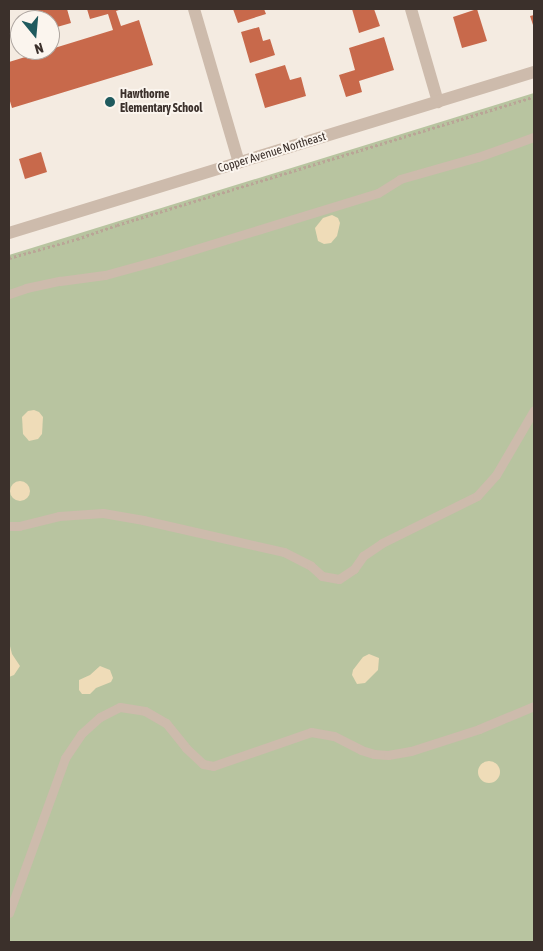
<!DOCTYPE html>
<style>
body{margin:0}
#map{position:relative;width:543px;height:951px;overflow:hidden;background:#f4ebe1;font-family:"Asap Condensed",sans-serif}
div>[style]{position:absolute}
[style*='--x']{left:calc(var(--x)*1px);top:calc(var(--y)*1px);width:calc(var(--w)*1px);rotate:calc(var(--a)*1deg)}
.green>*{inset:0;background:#b8c4a0}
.sand>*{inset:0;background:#efdcb8}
.round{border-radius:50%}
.building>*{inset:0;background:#c8694b}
.path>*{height:2.5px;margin-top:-1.25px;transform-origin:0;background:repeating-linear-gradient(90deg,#b9a596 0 2.5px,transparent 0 5px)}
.service>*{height:9px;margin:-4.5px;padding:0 4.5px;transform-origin:4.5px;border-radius:4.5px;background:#cdbbac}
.minor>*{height:12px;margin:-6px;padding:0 6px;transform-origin:6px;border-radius:6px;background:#cdbbac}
.tertiary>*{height:12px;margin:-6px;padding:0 6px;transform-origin:6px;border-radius:6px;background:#cdbbac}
.dots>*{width:14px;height:14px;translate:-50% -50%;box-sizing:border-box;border:2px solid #fbf5ee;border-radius:50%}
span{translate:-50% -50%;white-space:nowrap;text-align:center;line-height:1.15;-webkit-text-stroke:4px #fbf5ee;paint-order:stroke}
.poi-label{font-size:12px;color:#3b302b;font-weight:700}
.left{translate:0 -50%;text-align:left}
.street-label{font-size:12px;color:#3b302b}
.frame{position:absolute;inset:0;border:10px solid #3b302b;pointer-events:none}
.north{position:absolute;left:10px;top:10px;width:50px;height:50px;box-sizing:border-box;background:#fbf5ee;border:1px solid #aea6a0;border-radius:50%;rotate:163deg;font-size:14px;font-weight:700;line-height:20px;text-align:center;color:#3b302b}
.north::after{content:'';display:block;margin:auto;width:18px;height:22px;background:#1f5a5e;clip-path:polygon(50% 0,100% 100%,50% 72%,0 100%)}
</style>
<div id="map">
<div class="green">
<div style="clip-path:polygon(534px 93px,534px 942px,9px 942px,9px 255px)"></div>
</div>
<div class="sand">
<div style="clip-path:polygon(332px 215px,338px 218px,340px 223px,337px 236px,331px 243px,324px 244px,318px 241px,315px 228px,323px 218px)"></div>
<div style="clip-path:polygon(34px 410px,39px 412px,43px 417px,42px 434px,38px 439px,29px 441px,23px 434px,22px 417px,28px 411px)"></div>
<div class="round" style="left:10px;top:481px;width:20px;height:20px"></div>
<div style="clip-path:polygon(9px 642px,12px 654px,20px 666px,14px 675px,9px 677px)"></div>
<div style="clip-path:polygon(369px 654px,379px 658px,378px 670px,365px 683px,357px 684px,352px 675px,353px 670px,363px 657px)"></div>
<div style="clip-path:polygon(100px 666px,110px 670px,113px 678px,111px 682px,96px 688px,90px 694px,82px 694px,79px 690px,79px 680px,90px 675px)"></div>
<div class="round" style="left:478px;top:761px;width:22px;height:22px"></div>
</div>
<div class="building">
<div style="clip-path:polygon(34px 9px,67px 9px,71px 23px,50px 29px,50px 20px,37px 20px)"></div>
<div style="clip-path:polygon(87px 9px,122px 9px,116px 11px,121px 26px,139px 20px,153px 65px,12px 108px,9px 98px,9px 62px,113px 30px,108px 14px,90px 19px)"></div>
<div style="clip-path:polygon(233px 9px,264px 9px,266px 14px,238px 23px)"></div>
<div style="clip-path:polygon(352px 9px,374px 9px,380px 26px,359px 33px)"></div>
<div style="clip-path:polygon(477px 9px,487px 41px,462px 48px,453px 17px)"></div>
<div style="clip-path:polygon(534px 15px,534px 28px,530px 16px)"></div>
<div style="clip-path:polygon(259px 27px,263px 41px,270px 39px,275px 55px,250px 63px,241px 32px)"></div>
<div style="clip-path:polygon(384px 37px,394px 70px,359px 81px,362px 92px,346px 97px,339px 75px,355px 70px,349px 48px)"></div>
<div style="clip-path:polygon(285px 65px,290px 80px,301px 77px,306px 96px,265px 108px,255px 74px)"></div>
<div style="clip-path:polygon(41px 152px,47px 172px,25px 179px,19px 159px)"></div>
</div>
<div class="path">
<div style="--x:9;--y:258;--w:71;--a:-15.6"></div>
<div style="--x:77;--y:239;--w:42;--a:-19.3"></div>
<div style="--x:117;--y:225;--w:436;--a:-17.1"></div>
</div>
<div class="service">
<div style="--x:9;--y:294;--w:18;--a:-19"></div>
<div style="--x:26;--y:288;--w:35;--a:-12"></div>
<div style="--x:60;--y:281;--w:45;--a:-7.6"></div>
<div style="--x:105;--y:275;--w:57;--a:-15.3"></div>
<div style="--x:160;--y:260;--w:228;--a:-17.1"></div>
<div style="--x:378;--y:193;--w:26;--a:-32"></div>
<div style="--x:400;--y:179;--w:81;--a:-15.8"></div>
<div style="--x:478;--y:157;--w:59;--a:-19.7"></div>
<div style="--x:9;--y:526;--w:10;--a:0"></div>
<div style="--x:19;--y:526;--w:41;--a:-14"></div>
<div style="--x:59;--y:516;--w:44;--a:-3.9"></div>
<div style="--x:103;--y:513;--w:41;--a:9.9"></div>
<div style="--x:143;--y:520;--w:145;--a:12.8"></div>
<div style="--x:284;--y:552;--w:30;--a:27"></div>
<div style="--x:311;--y:566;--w:15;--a:42"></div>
<div style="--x:322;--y:576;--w:17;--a:10"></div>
<div style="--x:339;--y:579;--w:18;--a:-34"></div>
<div style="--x:354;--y:569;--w:16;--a:-55"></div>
<div style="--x:363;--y:556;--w:23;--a:-34"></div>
<div style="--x:382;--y:543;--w:106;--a:-26.3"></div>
<div style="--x:477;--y:496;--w:28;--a:-48"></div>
<div style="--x:496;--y:475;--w:75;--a:-59.7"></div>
<div style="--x:9;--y:913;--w:165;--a:-70.1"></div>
<div style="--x:65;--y:758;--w:29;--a:-56"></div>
<div style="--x:81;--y:734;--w:25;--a:-42"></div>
<div style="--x:100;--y:717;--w:22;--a:-27"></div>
<div style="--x:120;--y:707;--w:25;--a:9"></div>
<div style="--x:145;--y:711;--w:24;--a:30"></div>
<div style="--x:166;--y:723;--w:32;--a:51"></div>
<div style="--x:186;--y:748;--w:23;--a:43"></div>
<div style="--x:203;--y:764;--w:10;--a:11"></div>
<div style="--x:213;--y:766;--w:104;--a:-19.1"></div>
<div style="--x:311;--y:732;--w:23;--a:10"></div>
<div style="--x:334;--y:736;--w:30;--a:27"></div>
<div style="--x:361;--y:750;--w:14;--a:17"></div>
<div style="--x:374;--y:754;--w:14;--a:4"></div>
<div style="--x:388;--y:755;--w:23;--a:-10"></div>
<div style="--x:411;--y:751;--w:71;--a:-17.9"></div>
<div style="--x:479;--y:729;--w:60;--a:-22.7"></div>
</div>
<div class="minor">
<div style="--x:411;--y:9;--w:97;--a:73.8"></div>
</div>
<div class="tertiary">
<div style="--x:194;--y:9;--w:160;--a:73.7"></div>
<div style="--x:9;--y:233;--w:549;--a:-17.05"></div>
</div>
<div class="dots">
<div style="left:110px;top:102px;background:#1f5a5e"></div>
</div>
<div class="poi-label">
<span class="left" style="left:120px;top:102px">Hawthorne<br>Elementary School</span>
</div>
<div class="street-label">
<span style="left:272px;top:153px;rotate:-17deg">Copper Avenue Northeast</span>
</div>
<div class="frame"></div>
<div class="north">N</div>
</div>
